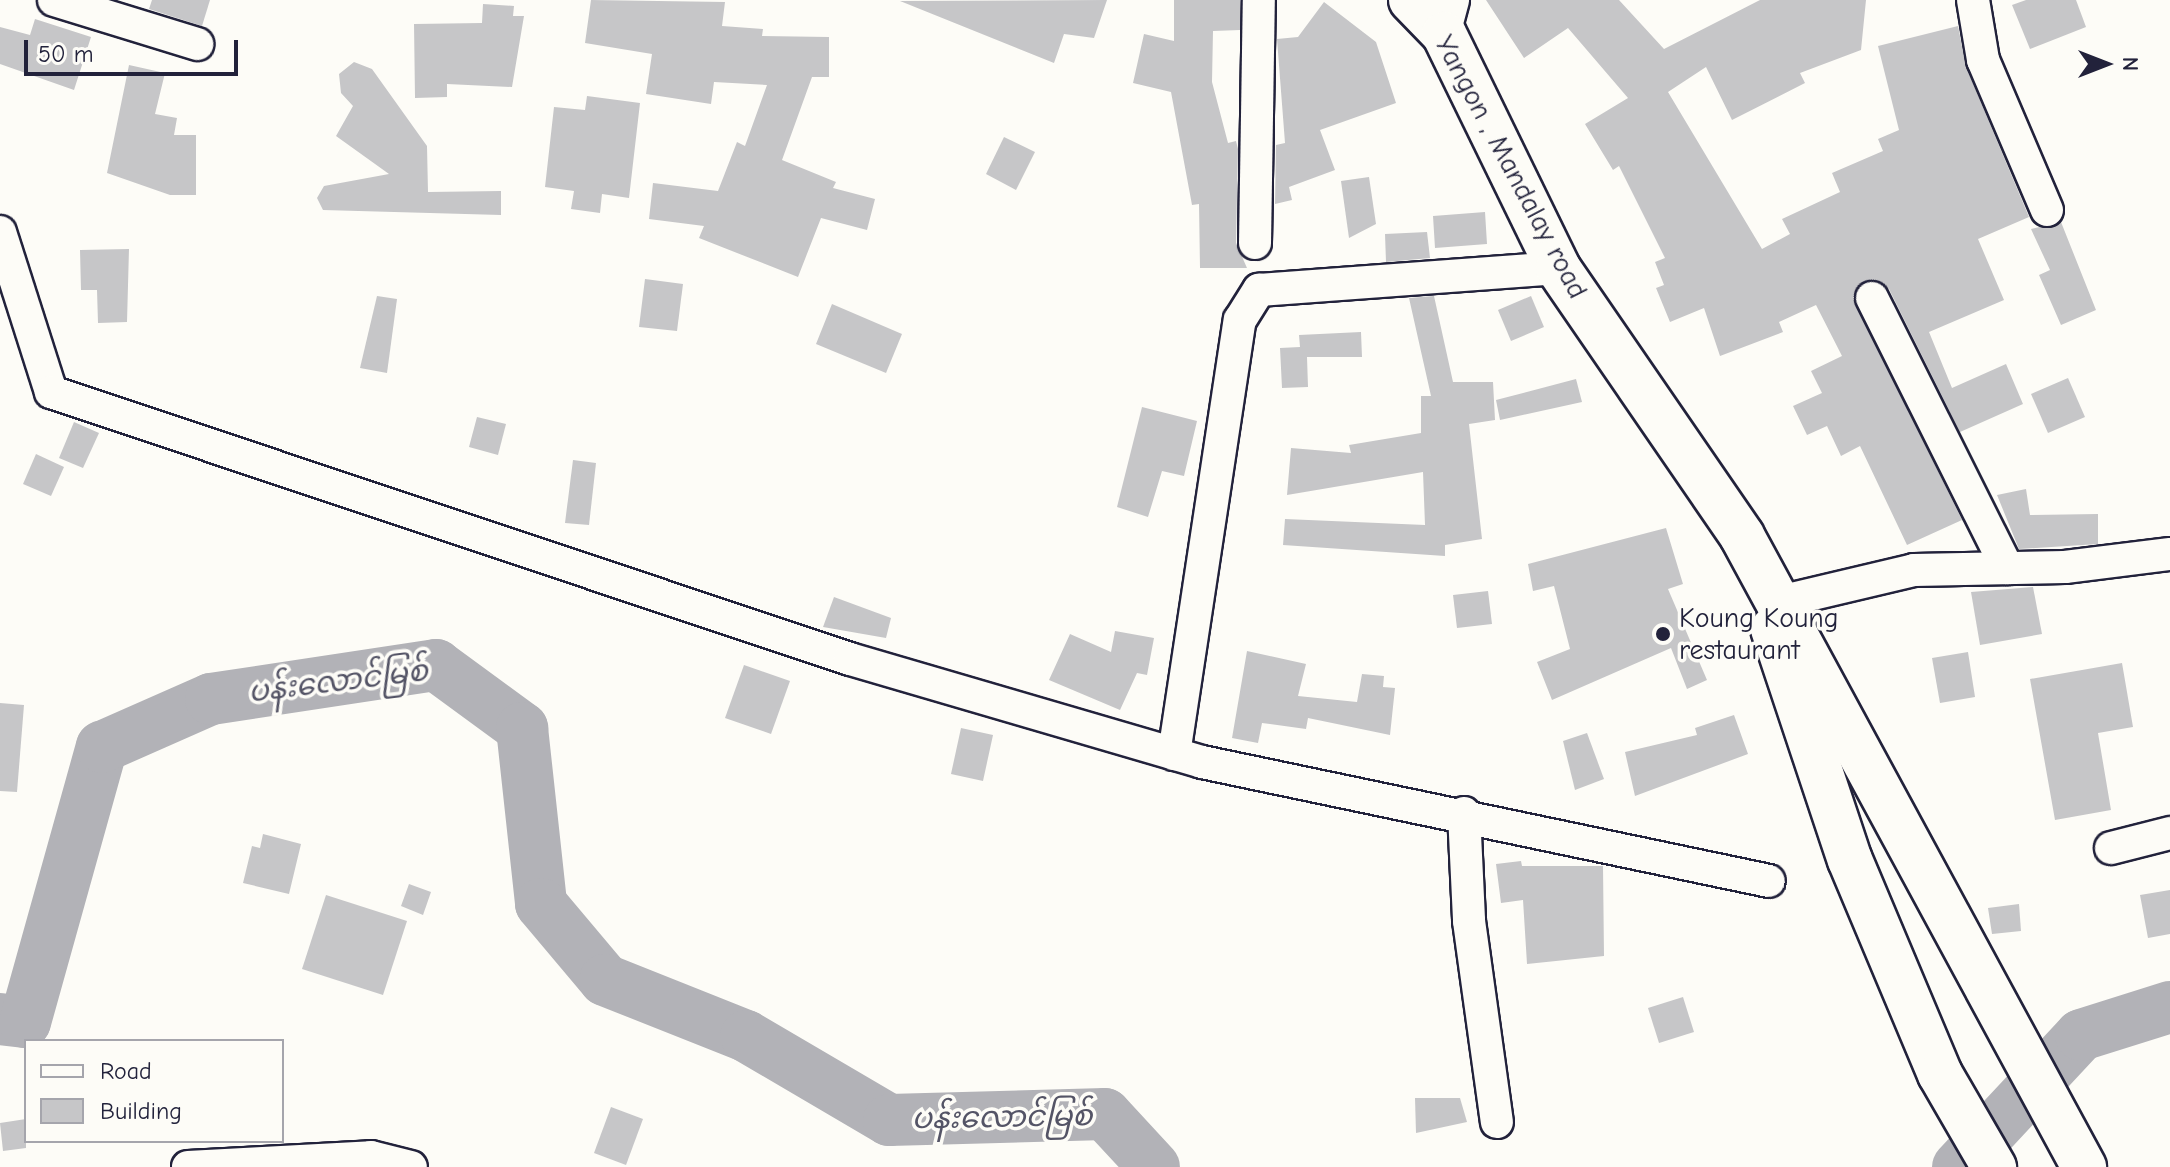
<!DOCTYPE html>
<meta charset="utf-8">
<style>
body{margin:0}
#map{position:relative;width:2170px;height:1167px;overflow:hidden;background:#fdfcf7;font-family:"Comic Neue","Noto Sans Myanmar",sans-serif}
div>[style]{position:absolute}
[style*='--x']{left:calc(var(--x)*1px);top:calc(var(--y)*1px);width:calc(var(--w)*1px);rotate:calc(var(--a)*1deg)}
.river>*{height:52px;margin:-26px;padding:0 26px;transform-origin:26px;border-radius:26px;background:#b2b2b7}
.building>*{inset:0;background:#c6c6c8}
.roads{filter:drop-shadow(2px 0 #22223b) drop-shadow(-2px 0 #22223b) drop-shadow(0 2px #22223b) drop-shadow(0 -2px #22223b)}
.minor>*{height:32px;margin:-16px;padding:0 16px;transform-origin:16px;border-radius:16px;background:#fdfcf7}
.highway>*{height:44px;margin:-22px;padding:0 22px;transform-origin:22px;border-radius:22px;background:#fdfcf7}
.dots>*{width:22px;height:22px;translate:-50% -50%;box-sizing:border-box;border:4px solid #fdfcf7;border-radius:50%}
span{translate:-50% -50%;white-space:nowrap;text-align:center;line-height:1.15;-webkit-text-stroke:7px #fdfcf7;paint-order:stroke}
.street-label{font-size:28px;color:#22223b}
.poi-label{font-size:28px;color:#22223b}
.left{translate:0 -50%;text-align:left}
.water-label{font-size:30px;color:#545466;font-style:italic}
.legend{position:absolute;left:24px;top:1039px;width:260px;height:104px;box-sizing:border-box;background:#fdfcf7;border:2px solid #a5a5ac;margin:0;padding:10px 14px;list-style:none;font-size:24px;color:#22223b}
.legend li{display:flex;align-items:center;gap:16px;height:40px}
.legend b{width:40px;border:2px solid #a5a5ac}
.north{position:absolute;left:2066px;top:24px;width:80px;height:80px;-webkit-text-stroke:6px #fdfcf7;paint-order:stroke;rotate:90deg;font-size:22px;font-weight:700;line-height:32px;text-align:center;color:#22223b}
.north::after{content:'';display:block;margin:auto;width:28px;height:36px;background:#22223b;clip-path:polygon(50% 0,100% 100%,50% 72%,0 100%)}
.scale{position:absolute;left:24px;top:40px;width:214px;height:36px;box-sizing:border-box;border:4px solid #22223b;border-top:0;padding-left:10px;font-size:24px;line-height:28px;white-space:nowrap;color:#22223b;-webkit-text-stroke:6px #fdfcf7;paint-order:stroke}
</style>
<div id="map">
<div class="river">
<div style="--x:0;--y:1019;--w:25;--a:7"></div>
<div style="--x:25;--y:1022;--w:286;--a:-74.4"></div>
<div style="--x:102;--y:747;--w:119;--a:-23.8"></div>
<div style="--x:211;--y:699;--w:228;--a:-8.6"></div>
<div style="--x:436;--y:665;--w:107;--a:36.2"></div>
<div style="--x:522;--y:728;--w:177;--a:83.8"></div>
<div style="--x:541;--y:904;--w:99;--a:49.9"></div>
<div style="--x:605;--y:980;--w:152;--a:21.7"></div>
<div style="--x:746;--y:1036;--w:166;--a:30.4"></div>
<div style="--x:889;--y:1120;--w:216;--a:-1.6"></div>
<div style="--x:1105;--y:1114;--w:72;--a:47.2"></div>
<div style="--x:1958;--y:1167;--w:180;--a:-47"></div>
<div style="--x:2081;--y:1035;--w:93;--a:-17.5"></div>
</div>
<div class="building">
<div style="clip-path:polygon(152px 0,210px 0,202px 26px,149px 9px)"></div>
<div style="clip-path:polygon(591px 0,725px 2px,722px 26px,763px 29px,762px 36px,829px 37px,829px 77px,812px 77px,782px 160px,836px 182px,833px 188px,875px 199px,867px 230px,821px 218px,798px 277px,699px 238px,704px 226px,649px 219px,653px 183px,718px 191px,737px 142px,745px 146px,767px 85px,714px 82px,711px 104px,646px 94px,652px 54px,585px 43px)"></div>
<div style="clip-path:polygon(1107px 0,1094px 38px,1064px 34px,1054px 63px,900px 1px)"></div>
<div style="clip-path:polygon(1174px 0,1240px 0,1240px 30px,1213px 31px,1212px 82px,1228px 143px,1236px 141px,1238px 149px,1236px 243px,1247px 268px,1200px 268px,1199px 204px,1192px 205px,1171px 92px,1133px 83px,1144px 34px,1174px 41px)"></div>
<div style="clip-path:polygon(1486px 0,1619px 0,1664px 49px,1760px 0,1866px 0,1861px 50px,1800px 73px,1805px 83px,1732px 120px,1706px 67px,1668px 92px,1762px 249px,1790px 234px,1782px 219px,1840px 192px,1832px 173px,1883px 151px,1878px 139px,1899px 130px,1878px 46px,1958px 26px,1966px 67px,2029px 217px,1978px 239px,2004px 300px,1929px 332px,1952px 388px,2006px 364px,2023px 404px,1960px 432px,1889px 289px,1864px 281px,1853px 298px,1962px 520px,1907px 545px,1860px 446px,1841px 456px,1827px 426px,1807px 435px,1793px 406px,1822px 393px,1811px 371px,1842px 356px,1816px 305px,1779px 322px,1783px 332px,1720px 356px,1704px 308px,1670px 322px,1656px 288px,1664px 285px,1655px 262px,1665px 258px,1619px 166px,1613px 170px,1585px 124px,1628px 98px,1568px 28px,1524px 58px)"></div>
<div style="clip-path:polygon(2026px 0,2076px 0,2086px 27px,2030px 49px,2012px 5px)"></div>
<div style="clip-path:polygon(1324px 2px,1376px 42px,1396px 103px,1320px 130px,1335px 170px,1289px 187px,1292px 200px,1275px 204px,1276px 145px,1285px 143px,1277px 39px,1298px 37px)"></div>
<div style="clip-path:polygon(483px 4px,514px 6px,513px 16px,524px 16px,512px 87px,447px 84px,447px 97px,415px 98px,414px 24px,482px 23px)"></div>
<div style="clip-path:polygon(35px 19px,91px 37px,74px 90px,0 64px,0 27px,30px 35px)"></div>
<div style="clip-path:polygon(354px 62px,372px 69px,427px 146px,428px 192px,501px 191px,501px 215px,323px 210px,317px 198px,324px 186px,389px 174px,336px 136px,353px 106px,341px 93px,339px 74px)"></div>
<div style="clip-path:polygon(129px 65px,165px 73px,155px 114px,177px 118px,174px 135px,196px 135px,196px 195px,170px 195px,107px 173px)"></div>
<div style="clip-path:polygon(587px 96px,640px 103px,629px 198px,602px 194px,600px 213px,571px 209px,574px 191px,545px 187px,554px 107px,585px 110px)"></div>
<div style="clip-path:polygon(1004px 137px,1035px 152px,1016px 190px,986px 174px)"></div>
<div style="clip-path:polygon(1369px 177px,1376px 224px,1349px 238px,1341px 181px)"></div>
<div style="clip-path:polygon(1485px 212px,1487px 244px,1435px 248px,1433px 216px)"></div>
<div style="clip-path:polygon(2061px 222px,2096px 310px,2061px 325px,2039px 275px,2050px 270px,2031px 229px)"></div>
<div style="clip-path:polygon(1427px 232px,1430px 258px,1386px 262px,1385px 234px)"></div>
<div style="clip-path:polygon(129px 249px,127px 322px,98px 323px,97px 290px,81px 290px,80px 250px)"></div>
<div style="clip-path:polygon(645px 279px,683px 284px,677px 331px,639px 327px)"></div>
<div style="clip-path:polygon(377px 296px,397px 299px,387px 373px,360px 368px)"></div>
<div style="clip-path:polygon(1434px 296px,1453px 382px,1493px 382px,1495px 420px,1469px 424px,1482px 539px,1445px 545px,1445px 556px,1283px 545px,1285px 519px,1425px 525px,1423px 472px,1287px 495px,1291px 448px,1351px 453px,1349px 445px,1421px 433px,1421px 396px,1431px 396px,1409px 298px)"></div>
<div style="clip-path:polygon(1531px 296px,1544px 327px,1511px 341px,1498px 310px)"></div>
<div style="clip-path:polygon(832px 304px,902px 334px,886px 373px,816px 344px)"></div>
<div style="clip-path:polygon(1361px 332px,1362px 357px,1307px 357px,1308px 387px,1282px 388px,1280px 348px,1300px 347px,1299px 335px)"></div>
<div style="clip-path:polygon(2068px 378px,2085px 417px,2048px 433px,2031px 394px)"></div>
<div style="clip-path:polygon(1576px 379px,1582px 402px,1500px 420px,1496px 400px)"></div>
<div style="clip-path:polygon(1142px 407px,1197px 421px,1184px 476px,1162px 471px,1148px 517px,1117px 507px)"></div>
<div style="clip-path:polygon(477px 417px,506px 424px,498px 455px,469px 447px)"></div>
<div style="clip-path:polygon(74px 422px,99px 433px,83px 468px,59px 458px)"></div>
<div style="clip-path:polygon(36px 454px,64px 467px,51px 496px,23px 484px)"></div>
<div style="clip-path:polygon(573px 460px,596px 463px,589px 525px,565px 523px)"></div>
<div style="clip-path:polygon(2026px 489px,2030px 515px,2098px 514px,2098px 544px,2019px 549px,1997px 495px)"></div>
<div style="clip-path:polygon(1666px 528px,1683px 584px,1668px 589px,1707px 680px,1687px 689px,1671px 648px,1552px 700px,1537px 662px,1570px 649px,1554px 586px,1533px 591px,1528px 564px)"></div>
<div style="clip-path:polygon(2033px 587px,2042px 634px,1980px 645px,1971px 592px)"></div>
<div style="clip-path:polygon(1488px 591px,1492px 624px,1457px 628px,1453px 595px)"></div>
<div style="clip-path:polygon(834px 597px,891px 618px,886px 638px,823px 627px)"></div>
<div style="clip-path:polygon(1115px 631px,1154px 638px,1147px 675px,1137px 673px,1120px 710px,1049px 680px,1070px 634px,1111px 652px)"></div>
<div style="clip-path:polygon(1247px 651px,1306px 664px,1298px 696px,1357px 702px,1362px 674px,1384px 676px,1383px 687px,1395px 688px,1390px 735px,1308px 718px,1306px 729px,1262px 723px,1258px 743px,1232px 738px)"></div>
<div style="clip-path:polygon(1968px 652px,1975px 697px,1940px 703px,1932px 658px)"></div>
<div style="clip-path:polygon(2122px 663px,2133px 727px,2098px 733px,2111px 810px,2055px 820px,2030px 679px)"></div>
<div style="clip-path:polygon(744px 665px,790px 681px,771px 734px,725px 718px)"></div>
<div style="clip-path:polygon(0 703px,24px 705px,17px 792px,0 791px)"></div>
<div style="clip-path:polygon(1734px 715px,1748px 754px,1635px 796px,1625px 752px,1697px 735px,1695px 728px)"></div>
<div style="clip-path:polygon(961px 728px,993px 735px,983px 781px,951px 774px)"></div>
<div style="clip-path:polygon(1587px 733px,1604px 779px,1575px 790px,1563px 741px)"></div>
<div style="clip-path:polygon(263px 834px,301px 844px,289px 894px,243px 883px,252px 846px,260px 848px)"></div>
<div style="clip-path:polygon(1521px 861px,1522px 866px,1603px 866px,1604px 956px,1527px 964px,1523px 900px,1501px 903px,1496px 864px)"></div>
<div style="clip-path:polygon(409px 884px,431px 892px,423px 915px,401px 906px)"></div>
<div style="clip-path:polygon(2170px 890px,2170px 934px,2148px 938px,2140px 895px)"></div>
<div style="clip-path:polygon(326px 895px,407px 921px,383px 995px,302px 969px)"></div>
<div style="clip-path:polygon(2019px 904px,2021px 931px,1992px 934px,1988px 908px)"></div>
<div style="clip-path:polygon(1683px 997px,1694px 1032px,1659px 1043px,1648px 1008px)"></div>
<div style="clip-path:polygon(1415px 1098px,1460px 1098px,1467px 1122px,1416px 1133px)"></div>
<div style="clip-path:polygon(611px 1107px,643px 1119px,626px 1165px,594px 1153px)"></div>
<div style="clip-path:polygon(26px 1119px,26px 1148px,3px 1151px,0 1123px)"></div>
</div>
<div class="roads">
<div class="minor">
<div style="--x:54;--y:0;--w:150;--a:17.1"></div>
<div style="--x:1973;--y:0;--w:61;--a:80.5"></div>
<div style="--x:1983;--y:60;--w:163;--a:66.9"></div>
<div style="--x:1444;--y:34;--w:35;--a:-75"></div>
<div style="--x:0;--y:232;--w:168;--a:72.3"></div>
<div style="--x:51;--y:392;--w:842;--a:18.48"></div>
<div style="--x:850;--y:659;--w:367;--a:16.3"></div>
<div style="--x:1202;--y:762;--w:579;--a:11.85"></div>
<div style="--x:1255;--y:243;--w:243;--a:-89.1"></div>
<div style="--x:1872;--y:298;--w:302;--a:63.4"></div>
<div style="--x:1779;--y:602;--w:139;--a:-13.3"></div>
<div style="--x:1914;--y:570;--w:151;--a:-1.1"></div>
<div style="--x:2065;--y:567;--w:106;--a:-7.1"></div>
<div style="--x:1174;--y:754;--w:439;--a:-81.4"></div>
<div style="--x:1240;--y:320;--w:36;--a:-58"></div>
<div style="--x:1259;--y:290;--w:300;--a:-4.2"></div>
<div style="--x:1464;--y:813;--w:108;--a:87.3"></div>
<div style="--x:1469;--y:921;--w:203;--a:82.1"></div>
<div style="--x:2111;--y:848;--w:61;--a:-14.3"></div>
<div style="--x:188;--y:1167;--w:183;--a:-3.1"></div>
<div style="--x:371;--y:1157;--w:41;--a:14"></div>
</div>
<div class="highway">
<div style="--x:1411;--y:0;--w:47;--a:45.9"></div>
<div style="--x:1444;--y:34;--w:260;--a:64"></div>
<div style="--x:1558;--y:268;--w:325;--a:55.5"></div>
<div style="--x:1742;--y:536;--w:718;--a:61.54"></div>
<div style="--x:1773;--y:629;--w:243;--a:71.6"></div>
<div style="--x:1850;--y:860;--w:232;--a:67.2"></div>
<div style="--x:1940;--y:1074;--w:108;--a:59.9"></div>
</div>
</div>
<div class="dots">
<div style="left:1663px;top:634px;background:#22223b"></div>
</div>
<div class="street-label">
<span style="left:1511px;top:167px;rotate:62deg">Yangon , Mandalay road</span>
</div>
<div class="poi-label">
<span class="left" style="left:1679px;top:634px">Koung Koung<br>restaurant</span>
</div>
<div class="water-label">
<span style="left:338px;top:682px;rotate:-7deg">ပန်းလောင်မြစ်</span>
<span style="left:1002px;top:1118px;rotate:-1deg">ပန်းလောင်မြစ်</span>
</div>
<ul class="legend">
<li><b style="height:10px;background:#fdfcf7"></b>Road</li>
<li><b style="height:22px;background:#c6c6c8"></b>Building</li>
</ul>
<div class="north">N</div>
<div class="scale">50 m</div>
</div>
